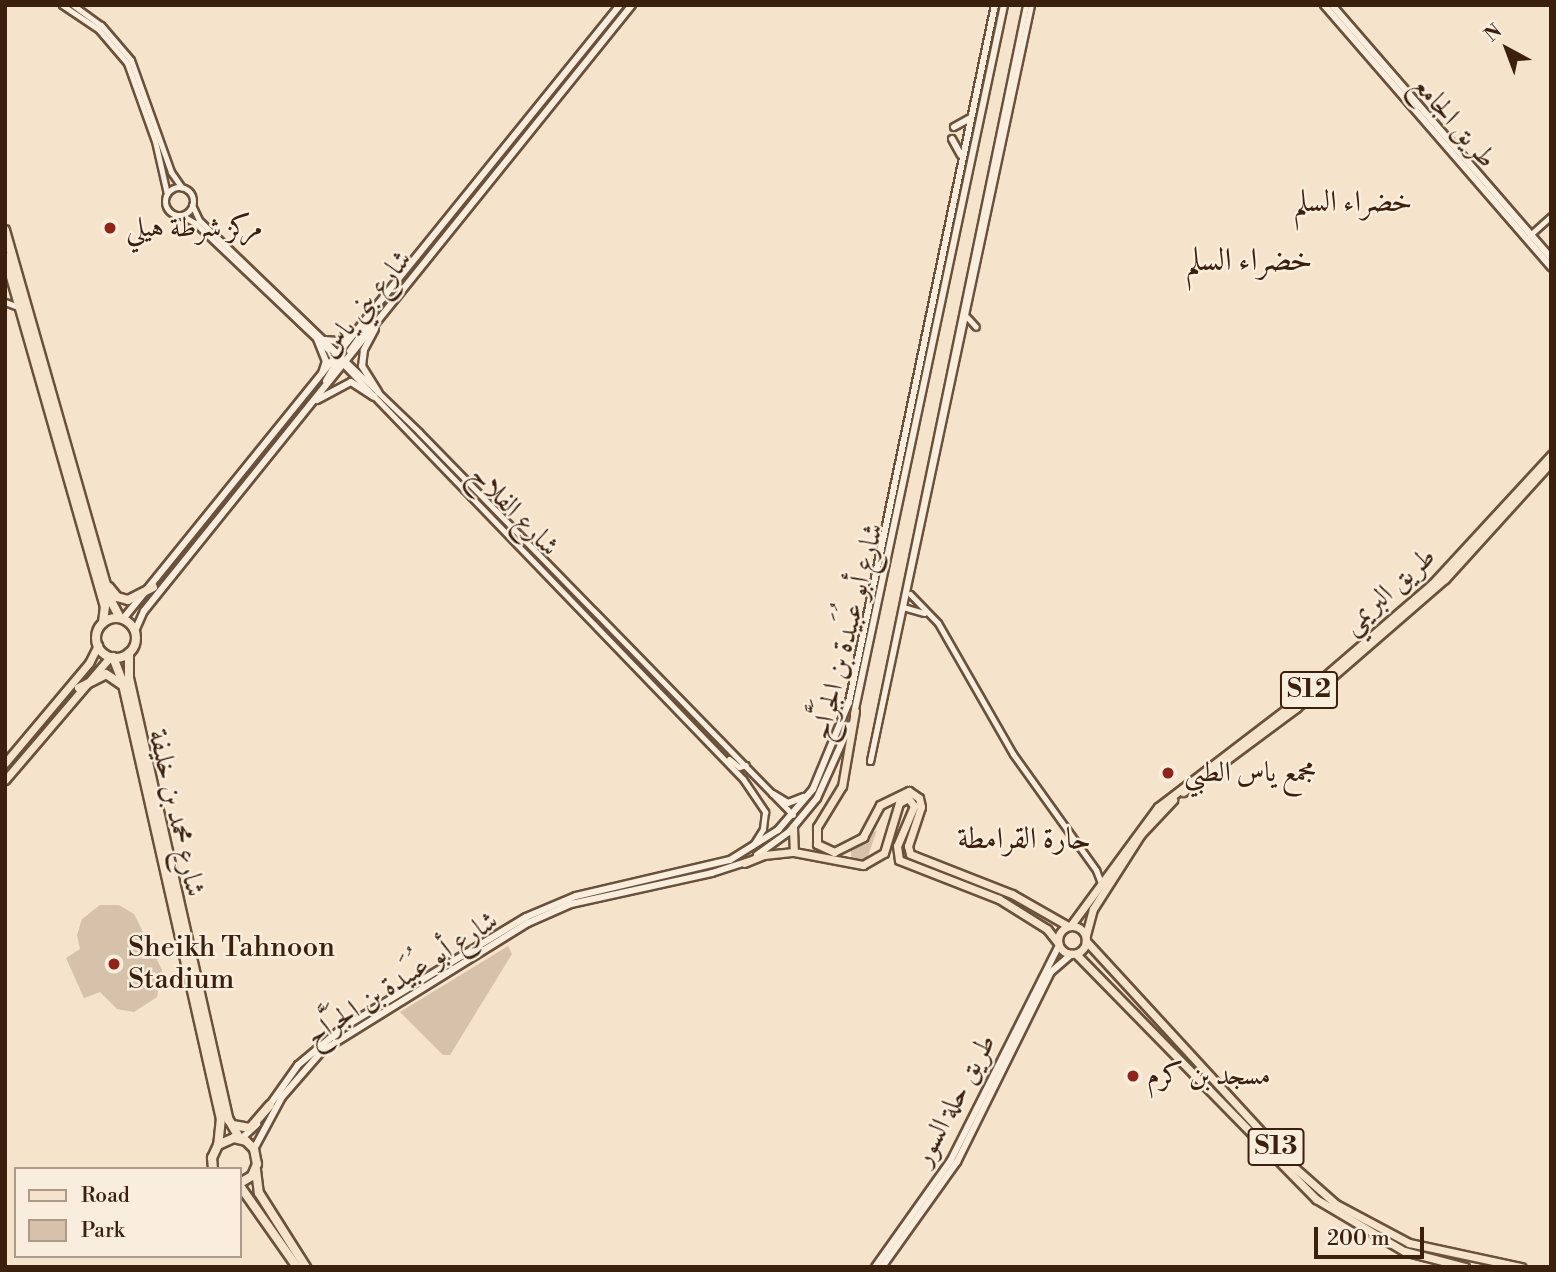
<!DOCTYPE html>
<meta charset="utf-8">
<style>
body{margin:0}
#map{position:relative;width:1556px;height:1272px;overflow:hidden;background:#f6e3cb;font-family:"Libre Bodoni",Amiri,serif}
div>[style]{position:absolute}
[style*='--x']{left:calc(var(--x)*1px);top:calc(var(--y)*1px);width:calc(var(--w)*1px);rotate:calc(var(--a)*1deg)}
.green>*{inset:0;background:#d6c2ab}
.roads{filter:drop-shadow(2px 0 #69513c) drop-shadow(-2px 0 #69513c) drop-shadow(0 2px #69513c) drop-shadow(0 -2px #69513c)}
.tertiary>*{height:5px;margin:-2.5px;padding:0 2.5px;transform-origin:2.5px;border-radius:2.5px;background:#f9eddd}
.tertiary>.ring{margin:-2.5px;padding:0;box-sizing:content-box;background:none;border:5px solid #f9eddd;border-radius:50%}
.secondary>*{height:6px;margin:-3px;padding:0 3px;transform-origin:3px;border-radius:3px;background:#f9eddd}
.primary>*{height:7px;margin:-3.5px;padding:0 3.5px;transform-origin:3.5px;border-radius:3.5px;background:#f6e3cb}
.primary>.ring{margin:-3.5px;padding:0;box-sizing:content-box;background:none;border:7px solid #f6e3cb;border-radius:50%}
.trunk>*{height:8px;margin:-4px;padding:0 4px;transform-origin:4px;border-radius:4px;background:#f6e3cb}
.trunk>.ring{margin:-4px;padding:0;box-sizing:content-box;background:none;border:8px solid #f6e3cb;border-radius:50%}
.dots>*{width:19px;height:19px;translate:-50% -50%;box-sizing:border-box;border:4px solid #f9eddd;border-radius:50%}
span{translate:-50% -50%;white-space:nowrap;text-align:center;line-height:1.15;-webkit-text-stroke:5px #f9eddd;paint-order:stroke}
.shield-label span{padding:2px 5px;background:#f9eddd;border:2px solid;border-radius:5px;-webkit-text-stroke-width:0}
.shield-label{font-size:26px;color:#3a200d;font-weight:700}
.street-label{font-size:28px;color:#3a200d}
.poi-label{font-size:28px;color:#3a200d}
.left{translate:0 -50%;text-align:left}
.neighbourhood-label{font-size:30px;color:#3a200d}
.quarter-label{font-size:32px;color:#3a200d}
.frame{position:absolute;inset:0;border:7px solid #3a200d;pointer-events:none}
.legend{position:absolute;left:14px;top:1167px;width:228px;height:91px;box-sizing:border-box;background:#f9eddd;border:2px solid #ad9b8a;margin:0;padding:9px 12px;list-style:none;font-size:21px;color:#3a200d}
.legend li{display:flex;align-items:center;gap:14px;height:35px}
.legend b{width:35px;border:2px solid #ad9b8a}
.north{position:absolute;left:1472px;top:14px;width:70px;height:70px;-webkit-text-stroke:5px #f9eddd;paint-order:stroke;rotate:319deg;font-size:19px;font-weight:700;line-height:28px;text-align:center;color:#3a200d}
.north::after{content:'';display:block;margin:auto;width:24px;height:32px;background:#3a200d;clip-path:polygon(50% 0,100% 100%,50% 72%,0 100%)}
.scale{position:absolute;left:1314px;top:1227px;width:110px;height:32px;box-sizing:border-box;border:4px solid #3a200d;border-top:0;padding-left:9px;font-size:21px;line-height:24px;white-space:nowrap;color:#3a200d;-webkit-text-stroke:5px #f9eddd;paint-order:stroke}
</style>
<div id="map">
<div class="green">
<div style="clip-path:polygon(877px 830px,867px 859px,852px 860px,850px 847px)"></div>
<div style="clip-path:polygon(100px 905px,119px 905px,134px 914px,162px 970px,157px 997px,134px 1012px,117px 1009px,100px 992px,84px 998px,66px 958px,80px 949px,77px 935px,82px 919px)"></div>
<div style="clip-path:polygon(508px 946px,512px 954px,450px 1055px,443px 1055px,400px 1012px)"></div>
</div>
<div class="roads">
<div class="tertiary">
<div style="--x:62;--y:5;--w:43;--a:33.7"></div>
<div style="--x:98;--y:29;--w:45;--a:49.5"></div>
<div style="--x:127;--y:63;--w:83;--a:70.3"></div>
<div style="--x:155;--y:141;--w:54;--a:77.2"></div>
<div style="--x:73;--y:5;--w:34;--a:36"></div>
<div style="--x:101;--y:25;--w:46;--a:49.4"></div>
<div style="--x:131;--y:60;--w:119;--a:70.3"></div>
<div style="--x:171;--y:172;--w:19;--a:55"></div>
<div class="ring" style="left:165px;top:187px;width:23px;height:23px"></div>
<div style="--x:192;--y:205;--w:17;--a:65"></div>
<div style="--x:199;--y:220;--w:306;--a:43.9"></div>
<div style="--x:419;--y:432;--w:535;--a:45.68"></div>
<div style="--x:181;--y:215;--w:16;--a:30"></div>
<div style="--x:195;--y:223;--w:206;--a:43.6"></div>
<div style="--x:344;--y:365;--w:575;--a:46.06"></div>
<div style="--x:743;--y:779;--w:40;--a:56"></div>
<div style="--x:765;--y:812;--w:17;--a:97"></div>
<div style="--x:763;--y:829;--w:19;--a:122"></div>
<div style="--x:1530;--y:235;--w:28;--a:-42"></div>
<div style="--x:5;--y:302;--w:14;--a:21"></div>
<div style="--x:967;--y:317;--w:13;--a:48"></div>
<div style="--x:910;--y:594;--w:40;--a:46"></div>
<div style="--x:938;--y:623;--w:151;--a:60.2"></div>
<div style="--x:1013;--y:754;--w:143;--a:54.4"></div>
<div style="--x:1096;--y:870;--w:14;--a:69"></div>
<div style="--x:903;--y:607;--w:22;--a:16"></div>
<div style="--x:729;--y:759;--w:13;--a:39"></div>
<div style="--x:739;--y:767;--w:7;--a:-16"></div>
<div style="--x:870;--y:761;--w:773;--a:-77.98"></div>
<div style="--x:870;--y:761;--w:772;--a:-78.34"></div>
</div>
<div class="secondary">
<div style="--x:1324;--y:5;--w:347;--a:49.1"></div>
<div style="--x:1332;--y:5;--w:335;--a:49.1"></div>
<div style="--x:954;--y:127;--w:18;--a:-29"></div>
<div style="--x:952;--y:139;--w:18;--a:61"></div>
<div style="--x:375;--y:329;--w:24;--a:118"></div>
<div style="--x:364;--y:350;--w:16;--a:97"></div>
<div style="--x:362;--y:366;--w:31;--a:58"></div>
<div style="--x:317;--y:339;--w:24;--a:68"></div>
<div style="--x:326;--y:361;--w:13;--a:108"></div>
<div style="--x:325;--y:340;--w:13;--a:4"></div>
<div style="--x:338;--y:341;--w:18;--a:-27"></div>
<div style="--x:350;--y:351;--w:38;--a:-55"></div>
<div style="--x:326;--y:381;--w:30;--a:-60"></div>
<div style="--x:317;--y:400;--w:38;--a:-28"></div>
<div style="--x:351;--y:382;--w:27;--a:33"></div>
<div style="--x:123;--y:619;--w:790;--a:-51.01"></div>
<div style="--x:135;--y:631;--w:22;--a:-66"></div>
<div style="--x:144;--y:611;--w:778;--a:-51.16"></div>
<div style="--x:854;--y:714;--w:725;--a:-78.05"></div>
<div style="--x:773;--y:794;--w:17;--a:31"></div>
<div style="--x:788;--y:803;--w:17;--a:-21"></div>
<div style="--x:757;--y:855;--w:39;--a:-36"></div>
<div style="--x:789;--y:832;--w:44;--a:-50.5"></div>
<div style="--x:817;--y:798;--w:80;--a:-65.7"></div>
<div style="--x:269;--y:1106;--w:50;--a:-54.7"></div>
<div style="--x:298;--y:1065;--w:56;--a:-39.9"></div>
<div style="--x:341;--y:1029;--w:216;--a:-31.2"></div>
<div style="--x:526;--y:917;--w:54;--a:-22.8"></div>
<div style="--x:576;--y:896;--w:158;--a:-13.2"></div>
<div style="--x:730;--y:860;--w:57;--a:-32"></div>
<div style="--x:778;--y:830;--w:54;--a:-49.5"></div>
<div style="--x:813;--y:789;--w:94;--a:-67.5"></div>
<div style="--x:849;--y:702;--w:712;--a:-78.17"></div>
<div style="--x:241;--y:1139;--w:22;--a:-43"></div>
<div style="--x:254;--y:1149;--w:59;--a:-61.7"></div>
<div style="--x:282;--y:1097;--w:61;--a:-49"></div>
<div style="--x:322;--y:1051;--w:243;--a:-31.9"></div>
<div style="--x:528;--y:923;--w:47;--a:-23.8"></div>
<div style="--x:571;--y:904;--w:144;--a:-12.4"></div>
<div style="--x:712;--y:873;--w:38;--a:-18"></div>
<div style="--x:875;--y:1267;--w:131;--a:-54.6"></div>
<div style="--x:951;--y:1160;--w:241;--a:-63.3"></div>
<div style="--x:882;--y:1267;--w:129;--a:-54.5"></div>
<div style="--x:957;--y:1162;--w:212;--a:-63.7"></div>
<div style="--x:1051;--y:972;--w:28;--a:-41"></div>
</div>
<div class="primary">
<div style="--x:855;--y:711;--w:76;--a:99.8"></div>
<div style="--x:842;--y:786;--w:48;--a:121.4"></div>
<div style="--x:817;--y:827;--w:17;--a:90"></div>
<div style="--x:817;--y:844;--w:19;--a:25"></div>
<div style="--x:834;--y:852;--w:33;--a:-27"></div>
<div style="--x:863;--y:837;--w:36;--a:-62"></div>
<div style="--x:880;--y:805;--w:32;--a:-26"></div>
<div style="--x:909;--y:791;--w:12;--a:35"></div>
<div style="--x:919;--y:798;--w:9;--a:77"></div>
<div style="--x:921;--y:807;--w:41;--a:108.4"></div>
<div style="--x:908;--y:846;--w:8;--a:76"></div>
<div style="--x:910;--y:854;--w:110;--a:21.4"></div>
<div style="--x:1012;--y:894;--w:64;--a:29.7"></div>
<div style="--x:5;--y:763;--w:131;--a:-50"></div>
<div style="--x:89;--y:663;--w:20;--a:-63"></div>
<div style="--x:5;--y:780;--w:162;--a:-49.5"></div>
<div style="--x:1183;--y:792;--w:141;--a:-36.6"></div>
<div style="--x:1296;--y:708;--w:197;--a:-40.9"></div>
<div style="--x:1445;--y:579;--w:158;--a:-47.8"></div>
<div style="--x:793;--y:827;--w:25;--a:88"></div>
<div style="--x:744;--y:863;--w:22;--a:-22"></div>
<div style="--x:764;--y:855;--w:30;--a:-6"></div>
<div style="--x:794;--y:852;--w:70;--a:10.7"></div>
<div style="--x:863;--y:865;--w:24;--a:-30"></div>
<div style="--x:884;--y:853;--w:52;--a:-73.3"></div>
<div style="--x:899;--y:803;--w:10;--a:-29"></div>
<div style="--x:908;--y:798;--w:10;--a:53"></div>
<div style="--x:914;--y:806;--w:43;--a:113"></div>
<div style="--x:897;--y:846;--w:14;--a:82"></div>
<div style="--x:899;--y:860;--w:107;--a:21.3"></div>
<div style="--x:999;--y:899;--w:57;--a:32"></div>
<div style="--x:1047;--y:929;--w:18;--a:52"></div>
<div style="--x:1071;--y:925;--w:147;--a:-53.6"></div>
<div style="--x:1158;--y:807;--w:165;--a:-37.4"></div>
<div style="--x:1289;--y:707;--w:189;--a:-40.7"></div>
<div style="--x:1432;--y:584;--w:176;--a:-47.3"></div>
<div class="ring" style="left:1058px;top:926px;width:21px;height:21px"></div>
<div style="--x:1086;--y:935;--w:27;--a:-75"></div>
<div style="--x:1093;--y:909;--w:89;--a:-57.4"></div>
<div style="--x:1141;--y:834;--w:47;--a:-46.7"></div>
<div style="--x:1086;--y:941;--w:309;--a:47.4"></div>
<div style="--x:1295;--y:1168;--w:55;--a:41.3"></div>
<div style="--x:1336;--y:1204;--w:83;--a:28.1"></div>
<div style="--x:1409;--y:1243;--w:115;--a:12.1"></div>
<div style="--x:1076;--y:954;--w:343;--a:45.6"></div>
<div style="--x:1316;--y:1199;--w:102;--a:30.6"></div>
<div style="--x:1404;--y:1251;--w:63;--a:14.7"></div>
</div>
<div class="trunk">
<div style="--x:5;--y:230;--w:384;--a:74.1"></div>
<div style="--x:110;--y:599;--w:21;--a:62"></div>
<div style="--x:5;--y:256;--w:364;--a:74.1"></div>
<div style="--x:105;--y:606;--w:17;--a:97"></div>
<div style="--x:109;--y:587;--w:13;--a:51"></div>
<div style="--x:117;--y:597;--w:11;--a:15"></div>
<div style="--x:128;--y:600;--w:28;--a:-27"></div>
<div class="ring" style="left:96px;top:618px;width:32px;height:32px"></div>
<div style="--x:129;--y:653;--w:25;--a:90"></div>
<div style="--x:129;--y:678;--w:453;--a:77.3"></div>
<div style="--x:229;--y:1120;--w:22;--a:60"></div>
<div style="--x:113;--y:657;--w:25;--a:69"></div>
<div style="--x:122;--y:680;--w:449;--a:77.3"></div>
<div style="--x:221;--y:1118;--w:27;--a:96"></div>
<div style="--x:79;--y:688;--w:30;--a:-27"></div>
<div style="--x:106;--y:674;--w:18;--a:34"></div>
<div style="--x:233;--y:1125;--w:17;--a:10"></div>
<div style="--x:250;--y:1128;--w:30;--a:-49"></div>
<div style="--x:213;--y:1169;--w:11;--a:-95"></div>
<div style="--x:212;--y:1158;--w:14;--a:-65"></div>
<div style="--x:218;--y:1145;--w:17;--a:-24"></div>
<div style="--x:234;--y:1138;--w:12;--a:14"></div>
<div style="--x:246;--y:1141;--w:11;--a:45"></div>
<div style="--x:254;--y:1149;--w:15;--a:79"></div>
<div style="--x:257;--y:1164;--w:13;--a:113"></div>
<div style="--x:252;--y:1176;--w:14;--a:150"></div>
<div style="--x:256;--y:1170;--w:23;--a:83"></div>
<div style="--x:259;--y:1193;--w:88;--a:57.6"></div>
<div style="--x:240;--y:1186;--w:99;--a:54.9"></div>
</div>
</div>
<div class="dots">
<div style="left:110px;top:228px;background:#8f2418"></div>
<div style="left:1168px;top:773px;background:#8f2418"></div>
<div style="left:114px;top:964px;background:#8f2418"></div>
<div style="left:1133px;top:1076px;background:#8f2418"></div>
</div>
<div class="shield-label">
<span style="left:1309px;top:690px">S12</span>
<span style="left:1276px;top:1147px">S13</span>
</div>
<div class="street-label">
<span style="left:1454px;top:122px;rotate:49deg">طريق الجامع</span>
<span style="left:366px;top:304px;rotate:-51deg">شارع بني ياس</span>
<span style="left:514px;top:511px;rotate:46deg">شارع الفلاح</span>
<span style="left:1389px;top:591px;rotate:-42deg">طريق البريمي</span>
<span style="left:848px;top:632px;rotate:-76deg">شارع أبو عُبَيدة بن الجَرَّاح</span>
<span style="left:176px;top:813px;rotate:77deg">شارع محمد بن خليفة</span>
<span style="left:402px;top:979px;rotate:-33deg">شارع أبو عُبَيدة بن الجَرَّاح</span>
<span style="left:955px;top:1100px;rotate:-62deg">طريق حلة السور</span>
</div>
<div class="poi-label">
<span class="left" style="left:126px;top:228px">مركز شرطة هيلي</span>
<span class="left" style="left:1184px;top:773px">مجمع ياس الطبي</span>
<span class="left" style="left:128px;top:964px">Sheikh Tahnoon<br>Stadium</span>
<span class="left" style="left:1147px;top:1076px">مسجد بن كرم</span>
</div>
<div class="neighbourhood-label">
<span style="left:1353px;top:202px">خضراء السلم</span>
<span style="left:1024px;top:839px">حارة القرامطة</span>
</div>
<div class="quarter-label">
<span style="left:1249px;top:260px">خضراء السلم</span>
</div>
<div class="frame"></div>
<ul class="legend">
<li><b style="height:9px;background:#f6e3cb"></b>Road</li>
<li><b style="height:19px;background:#d6c2ab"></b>Park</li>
</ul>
<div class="north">N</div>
<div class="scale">200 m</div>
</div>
